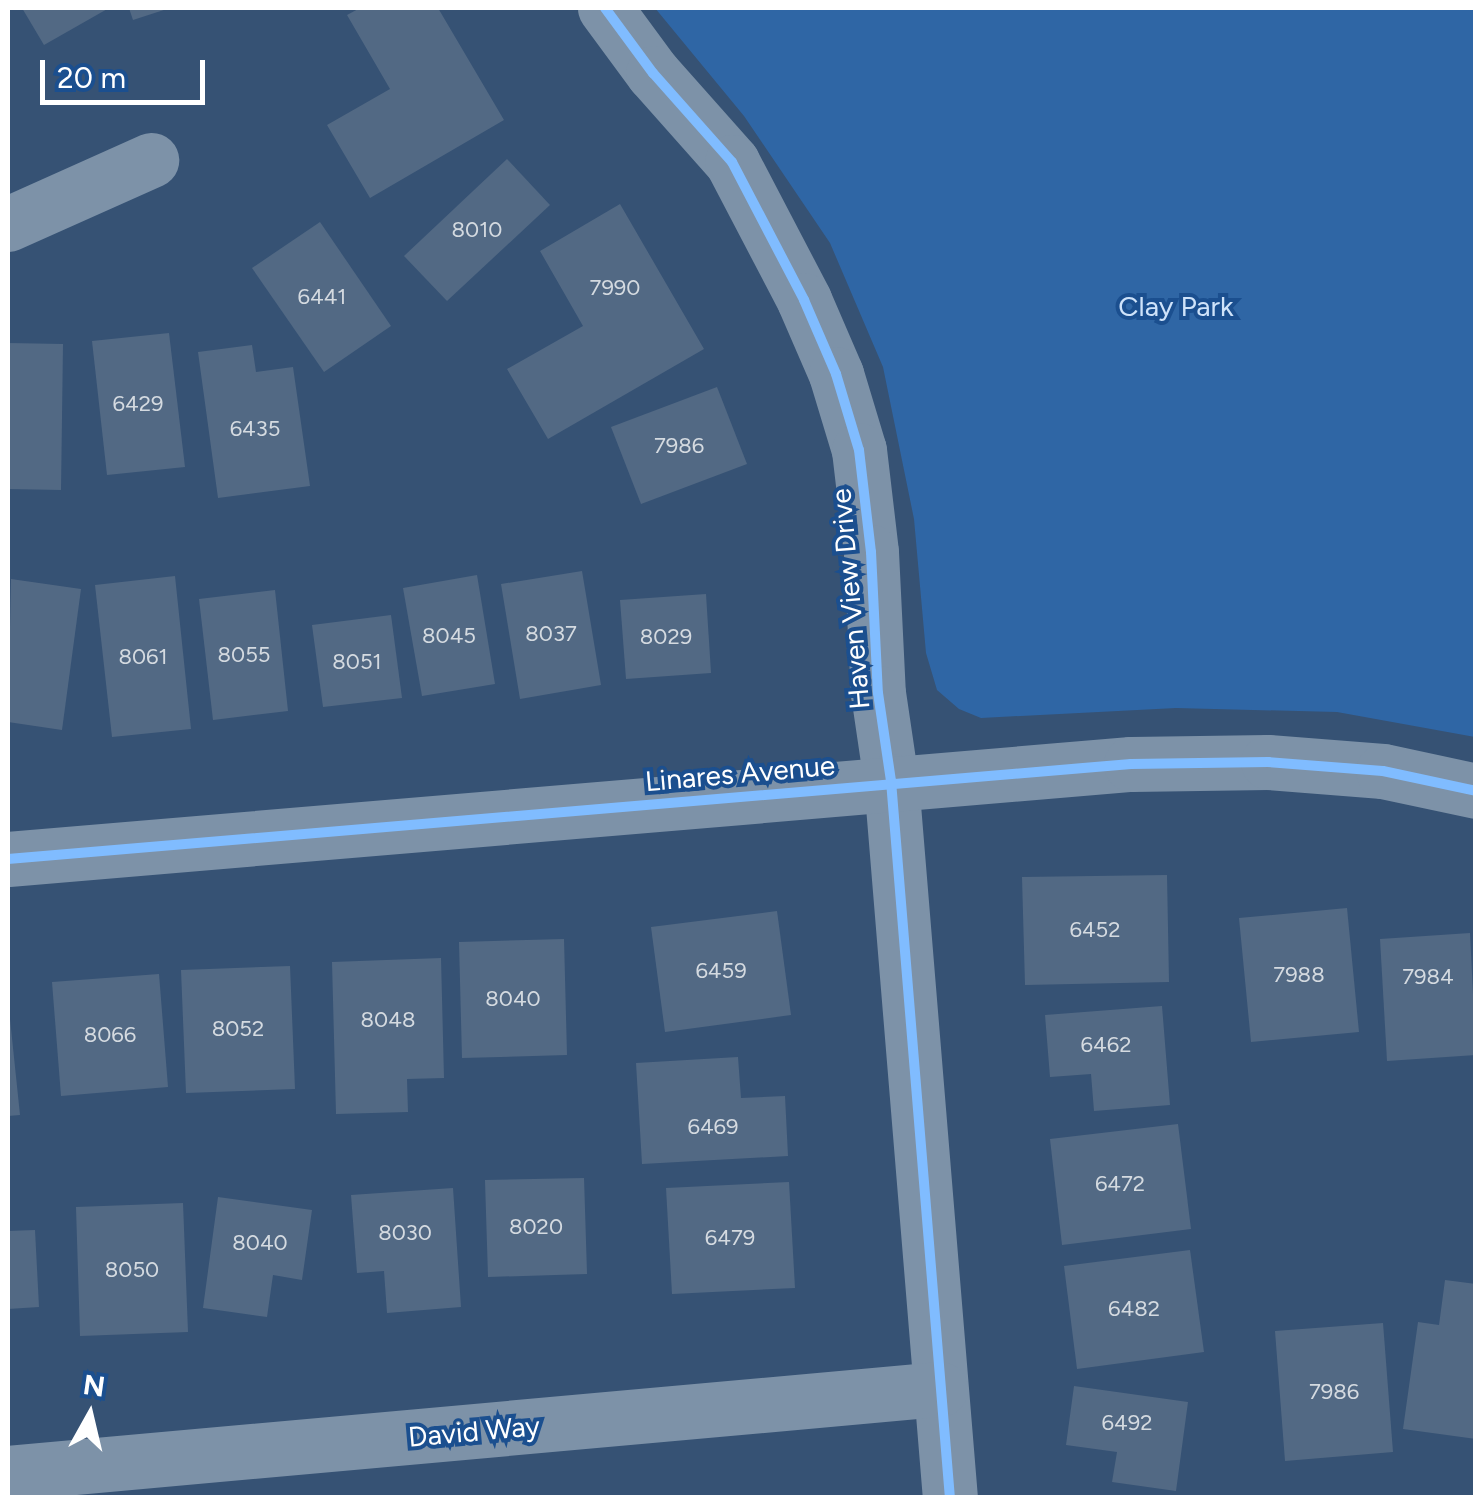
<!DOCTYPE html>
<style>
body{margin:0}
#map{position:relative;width:1483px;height:1505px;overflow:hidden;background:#365274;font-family:Figtree,sans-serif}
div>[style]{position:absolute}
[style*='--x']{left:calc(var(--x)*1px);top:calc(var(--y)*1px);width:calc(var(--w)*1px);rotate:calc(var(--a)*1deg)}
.green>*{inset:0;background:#2f66a5}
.building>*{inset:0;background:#526984}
.street>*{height:55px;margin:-27.5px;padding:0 27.5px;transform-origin:27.5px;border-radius:27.5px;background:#7d92a8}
.cycleway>*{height:10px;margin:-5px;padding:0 5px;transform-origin:5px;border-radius:5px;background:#80bcff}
span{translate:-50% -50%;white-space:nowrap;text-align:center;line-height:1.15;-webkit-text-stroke:8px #1b4f8f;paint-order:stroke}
.number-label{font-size:22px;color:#d4dae0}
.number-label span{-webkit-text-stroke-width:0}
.park-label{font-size:28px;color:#cfe3fa}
.street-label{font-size:28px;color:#fff}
.frame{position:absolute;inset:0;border:10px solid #fff;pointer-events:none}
.north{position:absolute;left:40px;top:1365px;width:100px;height:100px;-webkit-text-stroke:8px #1b4f8f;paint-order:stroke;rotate:8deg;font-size:28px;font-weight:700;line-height:40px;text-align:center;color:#fff}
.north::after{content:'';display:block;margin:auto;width:35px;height:45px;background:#fff;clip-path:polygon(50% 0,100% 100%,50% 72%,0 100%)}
.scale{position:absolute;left:40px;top:60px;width:165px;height:45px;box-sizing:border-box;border:5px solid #fff;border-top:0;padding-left:12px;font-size:30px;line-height:35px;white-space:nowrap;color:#fff;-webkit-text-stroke:8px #1b4f8f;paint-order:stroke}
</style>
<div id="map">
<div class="green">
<div style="clip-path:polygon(655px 8px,1475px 8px,1475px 737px,1337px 712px,1176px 708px,981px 718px,959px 709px,937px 690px,926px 653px,914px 519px,883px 367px,830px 243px,744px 116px)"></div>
</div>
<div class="building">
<div style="clip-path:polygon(22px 8px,109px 8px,44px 45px)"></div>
<div style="clip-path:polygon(129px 8px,170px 8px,133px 20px)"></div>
<div style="clip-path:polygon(360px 8px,438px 8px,504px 120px,370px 198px,327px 125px,390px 89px,347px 15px)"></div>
<div style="clip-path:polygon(507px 159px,550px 205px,447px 301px,404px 256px)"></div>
<div style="clip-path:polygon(620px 204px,704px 349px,548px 439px,507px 369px,583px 326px,540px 251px)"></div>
<div style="clip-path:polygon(320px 222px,391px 326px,324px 372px,252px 268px)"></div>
<div style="clip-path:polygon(169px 333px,185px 467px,107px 475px,92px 341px)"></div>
<div style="clip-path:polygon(8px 343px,63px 344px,61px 490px,8px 489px)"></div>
<div style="clip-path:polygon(252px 345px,256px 372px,293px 367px,310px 486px,218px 498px,198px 352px)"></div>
<div style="clip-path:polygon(717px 387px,747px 464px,641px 504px,611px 427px)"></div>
<div style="clip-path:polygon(582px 571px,601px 685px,520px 699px,501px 584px)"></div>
<div style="clip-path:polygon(477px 575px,495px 684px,422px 696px,403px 588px)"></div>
<div style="clip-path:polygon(175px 576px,191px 729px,112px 737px,95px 585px)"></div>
<div style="clip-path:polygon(11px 579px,81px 589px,62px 730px,8px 722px)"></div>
<div style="clip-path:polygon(275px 590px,288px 711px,213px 720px,199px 599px)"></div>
<div style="clip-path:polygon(706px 594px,711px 673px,626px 679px,620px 600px)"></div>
<div style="clip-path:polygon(391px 615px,402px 698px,323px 707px,312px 625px)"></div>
<div style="clip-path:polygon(1167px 875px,1169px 982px,1025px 985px,1022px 877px)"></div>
<div style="clip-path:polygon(1347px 908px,1359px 1032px,1251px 1042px,1239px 918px)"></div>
<div style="clip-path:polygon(777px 911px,791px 1015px,665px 1032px,651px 927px)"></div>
<div style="clip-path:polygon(1470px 933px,1476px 1055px,1387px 1061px,1380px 939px)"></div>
<div style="clip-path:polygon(564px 939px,567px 1055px,462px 1058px,459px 942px)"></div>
<div style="clip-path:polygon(441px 958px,444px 1078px,407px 1079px,408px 1112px,336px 1114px,332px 962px)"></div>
<div style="clip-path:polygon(290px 966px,295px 1089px,186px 1093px,181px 970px)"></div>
<div style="clip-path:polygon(159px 974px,168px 1087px,61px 1096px,52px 982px)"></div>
<div style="clip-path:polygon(1162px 1006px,1170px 1105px,1094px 1111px,1091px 1074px,1050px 1077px,1045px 1015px)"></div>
<div style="clip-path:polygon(10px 1019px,20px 1115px,8px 1116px,8px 1020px)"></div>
<div style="clip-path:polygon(738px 1057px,741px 1098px,785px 1096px,788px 1156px,642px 1164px,636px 1063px)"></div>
<div style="clip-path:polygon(1178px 1124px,1191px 1229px,1062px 1245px,1050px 1139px)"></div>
<div style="clip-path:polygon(584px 1178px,587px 1274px,488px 1277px,485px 1180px)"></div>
<div style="clip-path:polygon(789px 1182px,795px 1288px,672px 1294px,666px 1188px)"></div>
<div style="clip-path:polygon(453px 1188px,461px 1307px,387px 1313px,384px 1271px,357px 1273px,351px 1195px)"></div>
<div style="clip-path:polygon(218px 1197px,312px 1210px,302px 1280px,273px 1275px,267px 1317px,203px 1308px)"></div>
<div style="clip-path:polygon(183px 1203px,188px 1332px,80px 1336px,76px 1207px)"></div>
<div style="clip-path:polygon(35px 1230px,39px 1307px,8px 1309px,8px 1231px)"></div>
<div style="clip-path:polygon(1190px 1250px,1204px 1352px,1077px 1369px,1064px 1266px)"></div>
<div style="clip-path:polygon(1445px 1280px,1476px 1284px,1476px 1439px,1403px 1429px,1418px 1322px,1439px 1325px)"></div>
<div style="clip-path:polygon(1383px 1323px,1393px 1452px,1285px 1461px,1275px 1331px)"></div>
<div style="clip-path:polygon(1074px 1386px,1188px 1402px,1176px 1491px,1112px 1482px,1117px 1452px,1066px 1445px)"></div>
</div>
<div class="street">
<div style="--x:605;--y:8;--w:81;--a:53.6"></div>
<div style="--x:653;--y:73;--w:119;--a:48.4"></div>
<div style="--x:732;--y:162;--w:156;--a:62.4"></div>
<div style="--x:804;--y:300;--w:81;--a:66.6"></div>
<div style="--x:836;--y:374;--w:79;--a:73.2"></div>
<div style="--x:859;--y:450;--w:103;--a:83.3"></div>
<div style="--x:871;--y:552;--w:141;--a:87.2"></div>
<div style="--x:878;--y:693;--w:89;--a:81.6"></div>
<div style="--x:891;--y:781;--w:719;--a:85.3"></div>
<div style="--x:8;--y:224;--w:157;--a:-24.1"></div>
<div style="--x:8;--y:859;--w:1127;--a:-4.84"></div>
<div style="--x:1131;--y:764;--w:137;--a:-0.8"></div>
<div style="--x:1268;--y:762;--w:115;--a:4.5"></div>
<div style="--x:1383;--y:771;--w:95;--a:12.1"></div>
<div style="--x:8;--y:1473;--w:936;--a:-5.15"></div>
</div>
<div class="cycleway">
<div style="--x:605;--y:8;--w:81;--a:53.6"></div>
<div style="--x:653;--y:73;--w:119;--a:48.4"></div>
<div style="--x:732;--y:162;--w:156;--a:62.4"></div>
<div style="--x:804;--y:300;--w:81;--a:66.6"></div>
<div style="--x:836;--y:374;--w:79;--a:73.2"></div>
<div style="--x:859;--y:450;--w:103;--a:83.3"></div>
<div style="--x:871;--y:552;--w:141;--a:87.2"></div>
<div style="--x:878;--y:693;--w:89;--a:81.6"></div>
<div style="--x:891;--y:781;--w:719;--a:85.3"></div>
<div style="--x:8;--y:859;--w:1127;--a:-4.84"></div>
<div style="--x:1131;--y:764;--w:137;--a:-0.8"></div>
<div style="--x:1268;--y:762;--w:115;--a:4.5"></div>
<div style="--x:1383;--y:771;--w:95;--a:12.1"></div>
</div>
<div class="number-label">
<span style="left:477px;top:230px">8010</span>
<span style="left:615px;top:288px">7990</span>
<span style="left:322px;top:297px">6441</span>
<span style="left:138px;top:404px">6429</span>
<span style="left:255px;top:429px">6435</span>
<span style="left:679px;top:446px">7986</span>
<span style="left:551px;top:634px">8037</span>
<span style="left:449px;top:636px">8045</span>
<span style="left:666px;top:637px">8029</span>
<span style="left:244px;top:655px">8055</span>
<span style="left:143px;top:657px">8061</span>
<span style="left:357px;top:662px">8051</span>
<span style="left:1095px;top:930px">6452</span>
<span style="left:721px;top:971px">6459</span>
<span style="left:1299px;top:975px">7988</span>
<span style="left:1428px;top:977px">7984</span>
<span style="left:513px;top:999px">8040</span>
<span style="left:388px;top:1020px">8048</span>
<span style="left:238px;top:1029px">8052</span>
<span style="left:110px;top:1035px">8066</span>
<span style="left:1106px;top:1045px">6462</span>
<span style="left:713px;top:1127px">6469</span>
<span style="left:1120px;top:1184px">6472</span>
<span style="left:536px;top:1227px">8020</span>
<span style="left:405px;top:1233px">8030</span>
<span style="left:730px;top:1238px">6479</span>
<span style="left:260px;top:1243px">8040</span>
<span style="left:132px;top:1270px">8050</span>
<span style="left:1134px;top:1309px">6482</span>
<span style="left:1334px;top:1392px">7986</span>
<span style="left:1127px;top:1423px">6492</span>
</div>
<div class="park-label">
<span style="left:1176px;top:306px">Clay Park</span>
</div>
<div class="street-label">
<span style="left:850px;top:599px;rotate:-95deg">Haven View Drive</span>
<span style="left:740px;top:773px;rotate:-5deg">Linares Avenue</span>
<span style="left:474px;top:1431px;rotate:-5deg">David Way</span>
</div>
<div class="frame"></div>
<div class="north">N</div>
<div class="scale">20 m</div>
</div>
